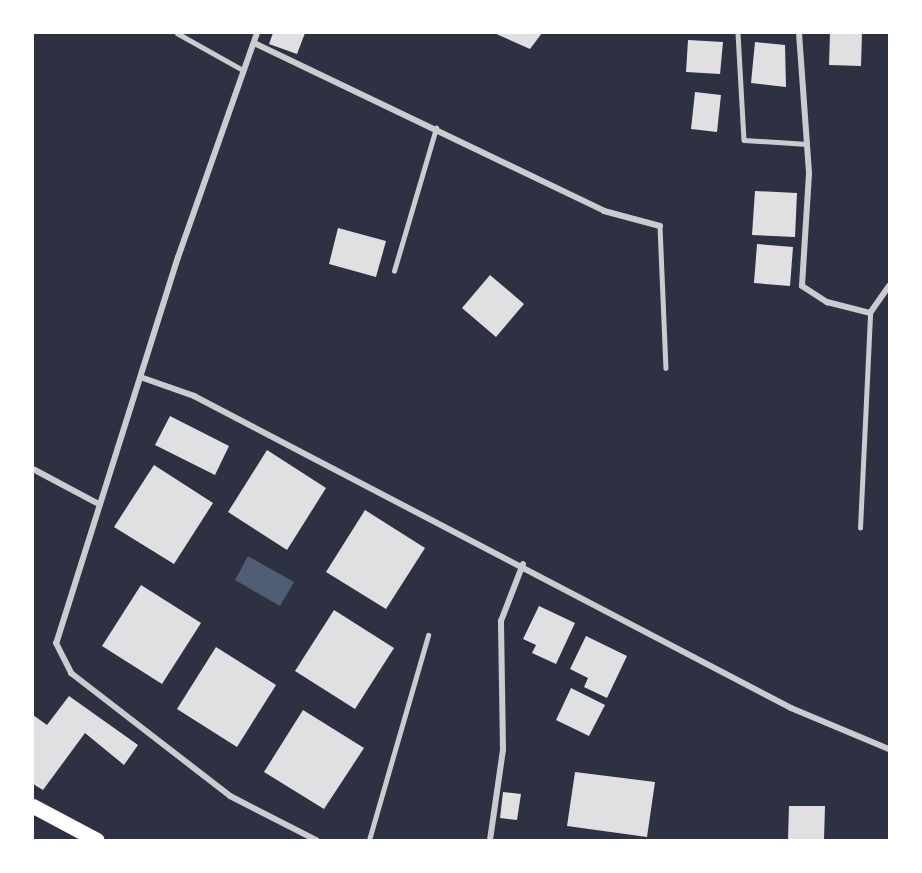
<!DOCTYPE html>
<style>
body{margin:0}
#map{position:relative;width:922px;height:873px;overflow:hidden;background:#2d3142;font-family:"PT Sans",sans-serif}
div>[style]{position:absolute}
[style*='--x']{left:calc(var(--x)*1px);top:calc(var(--y)*1px);width:calc(var(--w)*1px);rotate:calc(var(--a)*1deg)}
.water>*{inset:0;background:#4f5d75}
.building>*{inset:0;background:#e0e0e3}
.service>*{height:4.5px;margin:-2.25px;padding:0 2.25px;transform-origin:2.25px;border-radius:2.25px;background:#caccd0}
.minor>*{height:6px;margin:-3px;padding:0 3px;transform-origin:3px;border-radius:3px;background:#caccd0}
.primary>*{height:15px;margin:-7.5px;padding:0 7.5px;transform-origin:7.5px;border-radius:7.5px;background:#fff}
span{translate:-50% -50%;white-space:nowrap;text-align:center;line-height:1.15;-webkit-text-stroke:6px #fff;paint-order:stroke}
.frame{position:absolute;inset:0;border:34px solid #fff;pointer-events:none}
</style>
<div id="map">
<div class="water">
<div style="clip-path:polygon(248px 556px,294px 582px,280px 606px,235px 580px)"></div>
</div>
<div class="building">
<div style="clip-path:polygon(273px 33px,305px 33px,297px 54px,269px 44px)"></div>
<div style="clip-path:polygon(494px 33px,542px 33px,530px 49px)"></div>
<div style="clip-path:polygon(830px 33px,862px 33px,861px 66px,829px 65px)"></div>
<div style="clip-path:polygon(688px 40px,723px 42px,720px 74px,686px 72px)"></div>
<div style="clip-path:polygon(755px 42px,785px 45px,786px 87px,751px 83px)"></div>
<div style="clip-path:polygon(695px 92px,721px 95px,717px 132px,691px 129px)"></div>
<div style="clip-path:polygon(755px 191px,797px 193px,795px 237px,752px 235px)"></div>
<div style="clip-path:polygon(338px 228px,386px 241px,376px 277px,329px 264px)"></div>
<div style="clip-path:polygon(757px 244px,793px 247px,790px 286px,754px 283px)"></div>
<div style="clip-path:polygon(490px 275px,524px 304px,496px 337px,462px 308px)"></div>
<div style="clip-path:polygon(170px 416px,229px 446px,215px 475px,155px 445px)"></div>
<div style="clip-path:polygon(267px 450px,326px 488px,287px 550px,228px 512px)"></div>
<div style="clip-path:polygon(154px 465px,213px 503px,174px 564px,114px 527px)"></div>
<div style="clip-path:polygon(365px 510px,425px 548px,386px 609px,326px 572px)"></div>
<div style="clip-path:polygon(141px 585px,201px 623px,162px 684px,102px 646px)"></div>
<div style="clip-path:polygon(539px 606px,575px 623px,556px 664px,532px 653px,536px 645px,523px 639px)"></div>
<div style="clip-path:polygon(334px 610px,394px 648px,355px 709px,295px 671px)"></div>
<div style="clip-path:polygon(586px 636px,627px 656px,607px 698px,584px 687px,588px 678px,570px 669px)"></div>
<div style="clip-path:polygon(216px 647px,276px 685px,237px 747px,177px 709px)"></div>
<div style="clip-path:polygon(571px 688px,605px 705px,589px 736px,556px 720px)"></div>
<div style="clip-path:polygon(69px 696px,138px 745px,124px 765px,85px 733px,43px 790px,33px 784px,33px 715px,47px 725px)"></div>
<div style="clip-path:polygon(303px 710px,364px 748px,324px 809px,264px 772px)"></div>
<div style="clip-path:polygon(575px 772px,655px 782px,647px 837px,567px 826px)"></div>
<div style="clip-path:polygon(503px 792px,521px 794px,517px 820px,500px 818px)"></div>
<div style="clip-path:polygon(789px 806px,825px 806px,824px 840px,788px 840px)"></div>
</div>
<div class="service">
<div style="--x:177;--y:33;--w:76;--a:29.3"></div>
<div style="--x:738;--y:33;--w:107;--a:86.8"></div>
<div style="--x:744;--y:140;--w:63;--a:3.6"></div>
<div style="--x:660;--y:226;--w:142;--a:87.6"></div>
<div style="--x:394;--y:271;--w:149;--a:-73.6"></div>
<div style="--x:860;--y:528;--w:215;--a:-87.3"></div>
<div style="--x:369;--y:840;--w:213;--a:-73.9"></div>
</div>
<div class="minor">
<div style="--x:257;--y:33;--w:238;--a:109.4"></div>
<div style="--x:178;--y:257;--w:405;--a:107.5"></div>
<div style="--x:56;--y:643;--w:34;--a:63"></div>
<div style="--x:71;--y:673;--w:201;--a:37.7"></div>
<div style="--x:230;--y:796;--w:97;--a:27.1"></div>
<div style="--x:799;--y:33;--w:141;--a:85.9"></div>
<div style="--x:809;--y:174;--w:112;--a:93.6"></div>
<div style="--x:802;--y:286;--w:30;--a:33"></div>
<div style="--x:827;--y:302;--w:44;--a:14.3"></div>
<div style="--x:870;--y:313;--w:33;--a:-55"></div>
<div style="--x:254;--y:43;--w:388;--a:25.6"></div>
<div style="--x:604;--y:211;--w:58;--a:15"></div>
<div style="--x:143;--y:378;--w:54;--a:19.4"></div>
<div style="--x:194;--y:396;--w:674;--a:27.59"></div>
<div style="--x:791;--y:708;--w:106;--a:22.7"></div>
<div style="--x:33;--y:469;--w:72;--a:28"></div>
<div style="--x:490;--y:840;--w:91;--a:-81.8"></div>
<div style="--x:503;--y:750;--w:129;--a:-90.9"></div>
<div style="--x:501;--y:621;--w:61;--a:-68.9"></div>
</div>
<div class="primary">
<div style="--x:33;--y:806;--w:72;--a:28"></div>
</div>
<div class="frame"></div>
</div>
